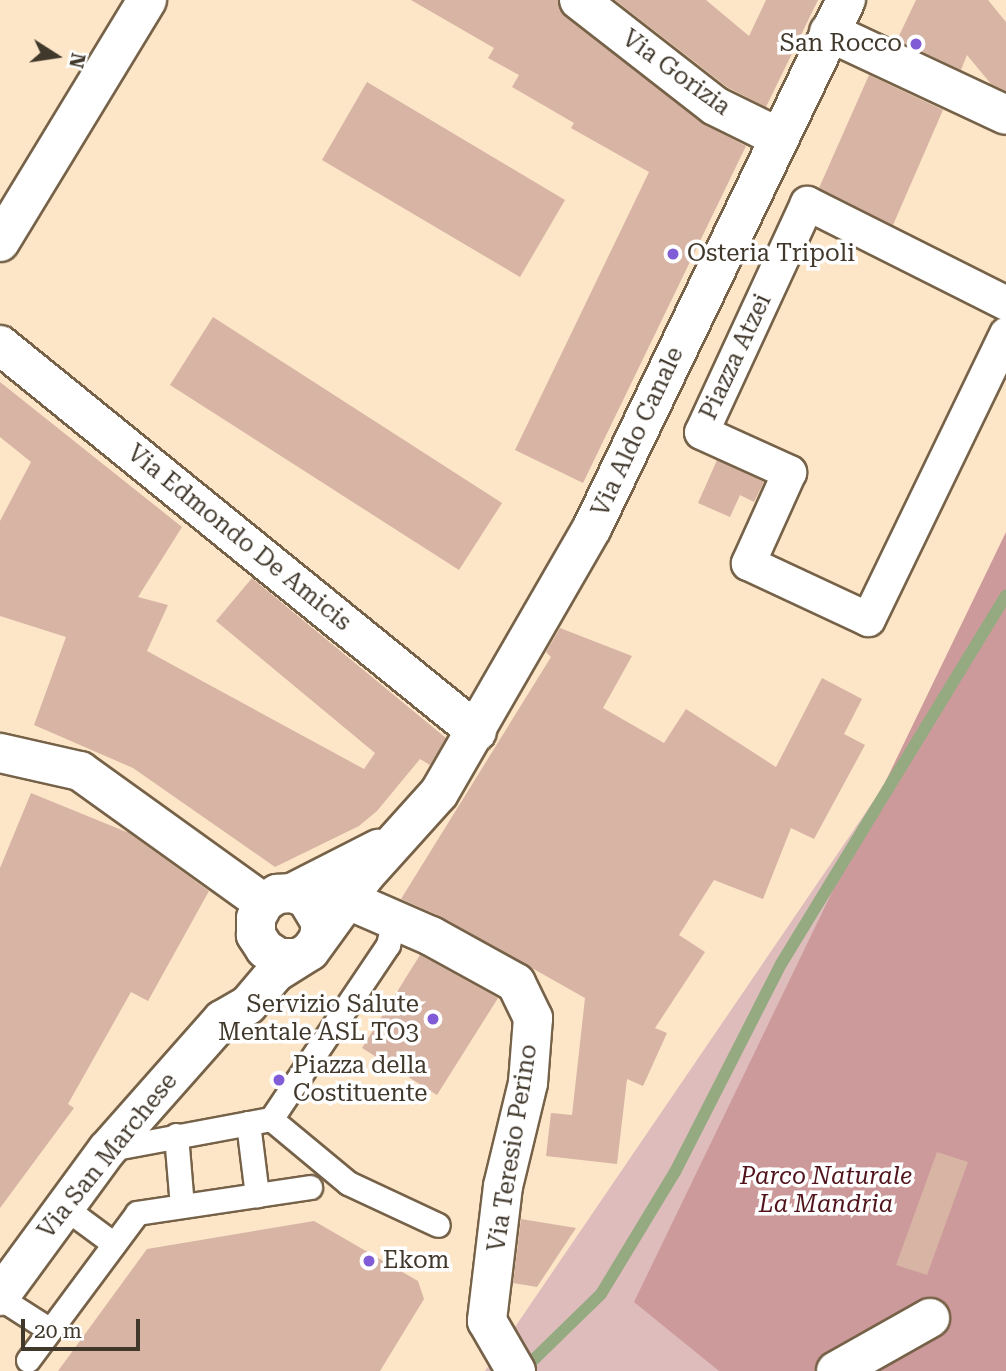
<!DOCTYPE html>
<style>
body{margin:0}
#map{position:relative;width:1006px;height:1371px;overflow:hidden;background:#fde6c8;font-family:"Roboto Serif",serif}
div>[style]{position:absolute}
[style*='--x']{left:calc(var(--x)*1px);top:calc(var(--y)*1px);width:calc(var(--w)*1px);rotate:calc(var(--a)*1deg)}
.green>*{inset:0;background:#debcbc}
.forest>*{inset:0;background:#cd9a9b}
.stream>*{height:12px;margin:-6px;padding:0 6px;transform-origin:6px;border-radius:6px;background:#96aa82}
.building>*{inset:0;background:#d7b4a4}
.roads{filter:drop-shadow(2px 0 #766248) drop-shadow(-2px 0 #766248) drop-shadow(0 2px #766248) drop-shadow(0 -2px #766248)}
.service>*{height:23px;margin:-11.5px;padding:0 11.5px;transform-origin:11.5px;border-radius:11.5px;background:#fff}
.pedestrian>*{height:33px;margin:-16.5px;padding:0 16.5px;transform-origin:16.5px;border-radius:16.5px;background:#fff}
.minor>*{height:38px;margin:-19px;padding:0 19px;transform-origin:19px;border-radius:19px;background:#fff}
.tertiary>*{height:38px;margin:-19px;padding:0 19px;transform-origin:19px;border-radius:19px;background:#fff}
.dots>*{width:19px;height:19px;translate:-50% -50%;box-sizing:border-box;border:4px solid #fff;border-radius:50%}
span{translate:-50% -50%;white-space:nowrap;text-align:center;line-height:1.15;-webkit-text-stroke:7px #fff;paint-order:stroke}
.poi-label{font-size:24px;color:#41382c}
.right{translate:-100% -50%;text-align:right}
.left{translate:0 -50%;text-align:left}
.street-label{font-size:24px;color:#41382c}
.park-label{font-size:24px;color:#52141c;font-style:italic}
.north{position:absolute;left:21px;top:21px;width:70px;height:70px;-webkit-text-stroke:5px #fff;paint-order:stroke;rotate:102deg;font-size:19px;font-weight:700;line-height:28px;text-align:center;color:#41382c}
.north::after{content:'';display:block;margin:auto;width:24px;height:32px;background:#41382c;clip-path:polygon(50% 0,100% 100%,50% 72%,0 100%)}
.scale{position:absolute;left:21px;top:1319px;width:119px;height:32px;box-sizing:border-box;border:4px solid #41382c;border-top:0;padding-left:9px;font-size:21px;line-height:24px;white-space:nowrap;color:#41382c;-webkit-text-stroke:5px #fff;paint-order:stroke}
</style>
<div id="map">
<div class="green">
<div style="clip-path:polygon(971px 658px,1006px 1371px,485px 1371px)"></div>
</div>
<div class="forest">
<div style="clip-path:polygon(1006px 532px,1006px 1371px,719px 1371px,634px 1302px)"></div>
</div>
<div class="stream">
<div style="--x:522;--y:1371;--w:110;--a:-44.3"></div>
<div style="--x:601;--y:1294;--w:143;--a:-58.8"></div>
<div style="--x:675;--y:1172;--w:233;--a:-63"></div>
<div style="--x:781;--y:964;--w:432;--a:-58.6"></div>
</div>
<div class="building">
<div style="clip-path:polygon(411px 0,558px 0,566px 17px,702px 123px,746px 146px,583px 483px,515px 450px,649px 172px,571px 128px,574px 123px,512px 87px,519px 75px,488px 58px,494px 48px)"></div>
<div style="clip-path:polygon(615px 0,706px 0,749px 36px,766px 0,818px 0,766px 107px,727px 87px)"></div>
<div style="clip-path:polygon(916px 0,988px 0,1006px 22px,1006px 91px,991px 84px,967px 55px,961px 70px,897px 40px)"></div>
<div style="clip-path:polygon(869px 75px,943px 110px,893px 225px,819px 188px)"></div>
<div style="clip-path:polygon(367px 82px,565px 200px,520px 277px,322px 160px)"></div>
<div style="clip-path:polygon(213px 317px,502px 503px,459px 570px,170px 385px)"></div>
<div style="clip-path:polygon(0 382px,182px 527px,138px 597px,168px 605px,147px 651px,364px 769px,375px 753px,216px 621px,252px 578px,446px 738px,430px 765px,420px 759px,377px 811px,359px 826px,275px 867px,133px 768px,34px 725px,66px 637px,0 616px,0 521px,31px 462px,0 437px)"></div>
<div style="clip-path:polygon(717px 460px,764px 482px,754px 502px,740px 495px,730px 517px,698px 503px)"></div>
<div style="clip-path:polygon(560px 628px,632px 656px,603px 708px,664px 743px,686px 709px,776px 767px,822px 678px,862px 699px,844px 734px,865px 745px,814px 839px,791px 828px,763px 899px,714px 880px,679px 935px,705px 952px,655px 1028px,667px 1033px,643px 1086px,627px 1079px,617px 1164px,546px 1156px,551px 1113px,572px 1115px,585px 998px,442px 917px,401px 899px,551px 657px,546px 652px)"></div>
<div style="clip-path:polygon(31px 793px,129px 833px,209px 891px,148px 1001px,131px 992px,68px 1104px,74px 1108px,0 1208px,0 868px)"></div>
<div style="clip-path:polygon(420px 955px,498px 998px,437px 1095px,362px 1048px)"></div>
<div style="clip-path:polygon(937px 1152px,968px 1162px,927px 1275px,896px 1265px)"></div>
<div style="clip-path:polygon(521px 1219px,576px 1228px,537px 1287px,513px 1283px)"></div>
<div style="clip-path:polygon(314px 1221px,418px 1281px,424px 1299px,380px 1371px,58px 1371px,147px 1249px)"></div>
</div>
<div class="roads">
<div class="service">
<div style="--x:271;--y:1119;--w:100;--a:39.7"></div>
<div style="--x:348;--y:1183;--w:99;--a:25"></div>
<div style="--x:248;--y:1123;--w:73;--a:82.9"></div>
<div style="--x:176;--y:1135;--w:71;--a:85.2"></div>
<div style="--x:110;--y:1149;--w:164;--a:-10.6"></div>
<div style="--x:271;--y:1119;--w:210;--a:-56.1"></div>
<div style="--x:388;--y:945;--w:26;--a:-77"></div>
<div style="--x:64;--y:1207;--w:62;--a:36.5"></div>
<div style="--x:0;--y:1298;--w:59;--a:32.6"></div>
<div style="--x:28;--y:1360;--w:183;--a:-53.4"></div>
<div style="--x:137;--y:1213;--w:175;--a:-8.5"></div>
</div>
<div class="pedestrian">
<div style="--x:1006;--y:303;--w:223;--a:-153.3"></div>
<div style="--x:807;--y:203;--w:252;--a:114.8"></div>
<div style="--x:701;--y:432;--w:97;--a:24.4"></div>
<div style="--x:789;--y:472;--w:100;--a:114.3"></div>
<div style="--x:748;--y:563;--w:132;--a:25"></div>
<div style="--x:868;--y:619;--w:317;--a:-64.2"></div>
</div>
<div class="minor">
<div style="--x:579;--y:0;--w:172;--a:37.9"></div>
<div style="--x:715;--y:106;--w:70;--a:26.2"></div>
<div style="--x:829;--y:32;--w:195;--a:25.1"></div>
<div style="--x:0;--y:242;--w:283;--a:-58.7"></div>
<div style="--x:346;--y:899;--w:93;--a:23.5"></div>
<div style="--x:431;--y:936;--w:97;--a:28.9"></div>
<div style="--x:516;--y:983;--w:39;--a:64"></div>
<div style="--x:533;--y:1018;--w:65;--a:94.4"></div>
<div style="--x:528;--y:1083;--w:106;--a:103.6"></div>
<div style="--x:503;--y:1186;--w:136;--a:96.8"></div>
<div style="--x:487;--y:1321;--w:58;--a:59.9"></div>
<div style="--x:836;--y:1371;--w:108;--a:-29.4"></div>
</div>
<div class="tertiary">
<div style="--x:0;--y:345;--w:614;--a:39.05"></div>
<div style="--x:0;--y:753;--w:82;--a:12.7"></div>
<div style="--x:80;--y:771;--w:226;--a:35.7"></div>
<div style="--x:292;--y:893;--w:97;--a:-27.1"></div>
<div style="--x:296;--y:958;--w:17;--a:180"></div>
<div style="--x:279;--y:958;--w:17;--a:-147"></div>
<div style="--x:265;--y:949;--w:17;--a:-123"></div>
<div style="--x:256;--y:935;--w:17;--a:-90"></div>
<div style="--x:256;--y:918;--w:17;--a:-62"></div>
<div style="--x:264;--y:903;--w:16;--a:-35"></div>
<div style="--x:277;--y:894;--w:15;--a:-4"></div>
<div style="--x:292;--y:893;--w:15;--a:20"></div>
<div style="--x:306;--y:898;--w:29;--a:59"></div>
<div style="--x:321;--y:923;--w:15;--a:98"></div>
<div style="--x:0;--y:1296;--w:181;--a:-53.8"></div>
<div style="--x:107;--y:1150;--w:174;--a:-48.5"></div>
<div style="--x:222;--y:1020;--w:30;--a:-30"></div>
<div style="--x:248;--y:1005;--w:42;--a:-49.8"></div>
<div style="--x:275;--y:973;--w:41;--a:-32.2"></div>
<div style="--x:310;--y:951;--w:95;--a:-54"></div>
<div style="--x:366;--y:874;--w:109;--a:-48"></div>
<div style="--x:439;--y:793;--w:306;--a:-60"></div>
<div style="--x:592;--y:528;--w:586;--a:-64.31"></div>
</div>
</div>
<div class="dots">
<div style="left:916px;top:44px;background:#805cd6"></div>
<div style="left:673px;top:254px;background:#805cd6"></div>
<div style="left:433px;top:1019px;background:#805cd6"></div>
<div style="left:279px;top:1080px;background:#805cd6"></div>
<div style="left:369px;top:1261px;background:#805cd6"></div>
</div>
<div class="poi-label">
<span class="right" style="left:902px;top:44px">San Rocco</span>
<span class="left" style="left:687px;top:254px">Osteria Tripoli</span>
<span class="right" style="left:419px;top:1019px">Servizio Salute<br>Mentale ASL TO3</span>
<span class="left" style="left:293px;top:1080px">Piazza della<br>Costituente</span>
<span class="left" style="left:383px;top:1261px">Ekom</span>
</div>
<div class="street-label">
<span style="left:676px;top:73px;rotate:36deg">Via Gorizia</span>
<span style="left:736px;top:357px;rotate:-65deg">Piazza Atzei</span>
<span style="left:638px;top:432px;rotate:-65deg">Via Aldo Canale</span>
<span style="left:239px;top:538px;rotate:39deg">Via Edmondo De Amicis</span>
<span style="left:513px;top:1148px;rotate:-81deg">Via Teresio Perino</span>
<span style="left:108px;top:1156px;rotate:-51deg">Via San Marchese</span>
</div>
<div class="park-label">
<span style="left:826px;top:1191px">Parco Naturale<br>La Mandria</span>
</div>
<div class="north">N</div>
<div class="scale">20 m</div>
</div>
